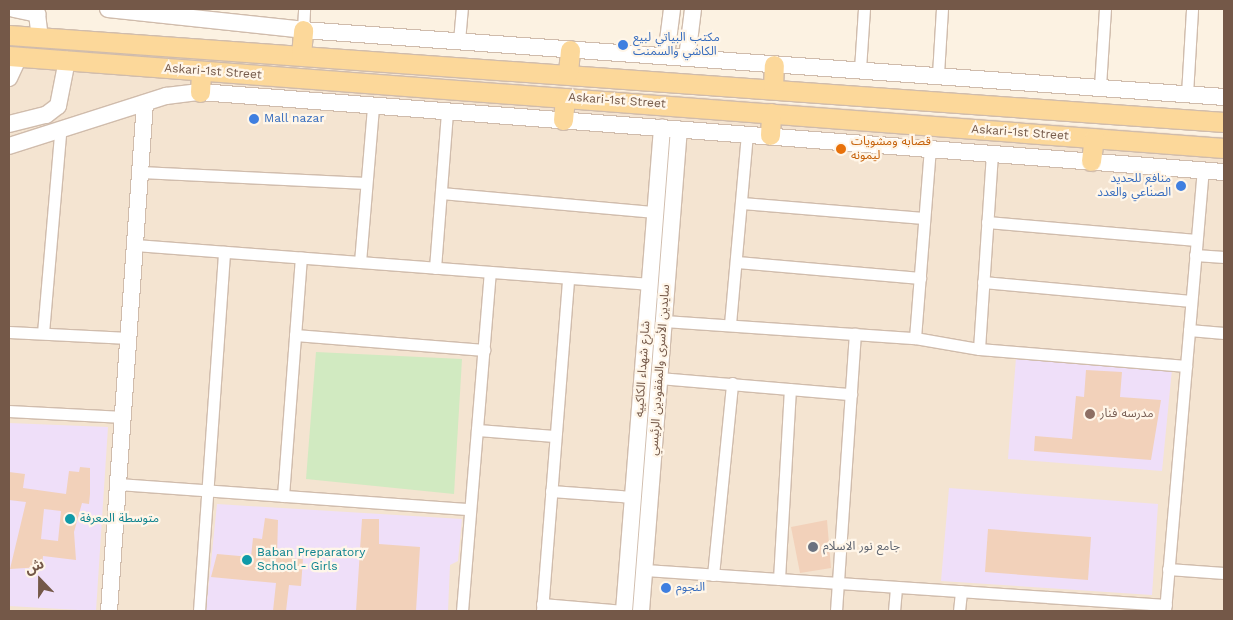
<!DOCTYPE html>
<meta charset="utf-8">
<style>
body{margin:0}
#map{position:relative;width:1233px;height:620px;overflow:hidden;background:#fcf2e2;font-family:"Work Sans","Noto Sans Arabic",sans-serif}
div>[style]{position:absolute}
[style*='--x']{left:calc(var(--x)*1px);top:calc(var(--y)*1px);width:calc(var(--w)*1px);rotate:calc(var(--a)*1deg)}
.residential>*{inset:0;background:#f4e4d1}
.education>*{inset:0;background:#efdff9}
.green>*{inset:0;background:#d1eac1}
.building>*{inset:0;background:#f2d1ba}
.roads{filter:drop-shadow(1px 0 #d0bcac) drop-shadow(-1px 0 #d0bcac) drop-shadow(0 1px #d0bcac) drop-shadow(0 -1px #d0bcac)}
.street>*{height:11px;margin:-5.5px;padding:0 5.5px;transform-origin:5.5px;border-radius:5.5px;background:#fff}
.secondary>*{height:16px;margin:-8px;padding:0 8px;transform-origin:8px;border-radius:8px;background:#fff}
.primary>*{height:19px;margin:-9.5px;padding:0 9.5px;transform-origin:9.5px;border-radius:9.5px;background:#fcd89a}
.dots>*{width:14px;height:14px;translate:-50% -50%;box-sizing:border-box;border:2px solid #fff6e9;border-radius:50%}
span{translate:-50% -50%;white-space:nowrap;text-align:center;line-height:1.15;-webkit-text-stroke:4.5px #fff6e9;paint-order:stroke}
.shop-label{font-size:12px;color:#366cbe}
.left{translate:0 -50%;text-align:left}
.right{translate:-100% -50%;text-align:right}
.street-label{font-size:12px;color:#745848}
.food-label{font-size:12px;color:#c56008}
.education-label{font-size:12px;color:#785e54}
.culture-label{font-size:12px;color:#0d838f}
.worship-label{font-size:12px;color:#5b616d}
.frame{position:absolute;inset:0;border:10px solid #745848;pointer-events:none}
.north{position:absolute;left:15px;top:555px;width:50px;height:50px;-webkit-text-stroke:4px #fff6e9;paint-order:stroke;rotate:338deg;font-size:14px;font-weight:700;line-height:20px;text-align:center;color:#745848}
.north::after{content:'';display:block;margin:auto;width:18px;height:22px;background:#745848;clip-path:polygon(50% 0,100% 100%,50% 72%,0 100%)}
</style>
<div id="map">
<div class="residential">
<div style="clip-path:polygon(9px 44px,1224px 137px,1224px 611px,9px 611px)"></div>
</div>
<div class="education">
<div style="clip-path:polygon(1016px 358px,1172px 369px,1162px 471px,1008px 459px)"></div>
<div style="clip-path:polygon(9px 423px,108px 427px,96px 611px,9px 606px)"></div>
<div style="clip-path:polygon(949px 488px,1158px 504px,1152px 595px,941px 581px)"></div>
<div style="clip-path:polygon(217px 504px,462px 519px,458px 561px,450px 565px,448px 611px,206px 611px)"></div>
</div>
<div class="green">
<div style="clip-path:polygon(316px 352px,462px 359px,454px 494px,306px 479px)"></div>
</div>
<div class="building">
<div style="clip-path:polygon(1086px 370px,1122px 372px,1120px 397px,1161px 400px,1151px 460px,1034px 451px,1035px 436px,1072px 439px,1076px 396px,1084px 397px)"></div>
<div style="clip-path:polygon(evenodd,80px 467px,90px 468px,90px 494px,89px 504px,82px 503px,74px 532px,76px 560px,43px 556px,42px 567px,10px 569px,26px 502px,9px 500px,9px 472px,25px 474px,23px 488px,66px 494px,69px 471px,79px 472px,80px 467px,44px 509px,61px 511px,58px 541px,41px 539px,44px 509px)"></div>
<div style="clip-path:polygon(265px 518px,278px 520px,277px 557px,303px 559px,301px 586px,289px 585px,286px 611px,273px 611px,276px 583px,211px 577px,217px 554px,251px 557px,253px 538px,262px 539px)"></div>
<div style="clip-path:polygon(362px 519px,379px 519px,379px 544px,420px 547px,416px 611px,356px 611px)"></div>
<div style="clip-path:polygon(827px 520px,831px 568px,800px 573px,791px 527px)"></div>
<div style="clip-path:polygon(988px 529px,1091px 537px,1088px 580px,985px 572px)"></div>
</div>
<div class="roads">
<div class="street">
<div style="--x:303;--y:30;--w:21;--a:-87"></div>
<div style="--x:459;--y:41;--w:32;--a:-85"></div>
<div style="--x:860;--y:69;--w:60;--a:-86.2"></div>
<div style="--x:938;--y:74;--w:65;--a:-86.5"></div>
<div style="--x:1100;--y:86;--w:77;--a:-86.3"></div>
<div style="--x:1187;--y:94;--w:85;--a:-86.6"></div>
<div style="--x:141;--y:172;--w:225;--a:2.8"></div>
<div style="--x:441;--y:193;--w:215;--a:5.1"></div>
<div style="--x:742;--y:203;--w:182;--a:4.7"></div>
<div style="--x:987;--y:222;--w:210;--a:4.9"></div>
<div style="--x:135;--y:245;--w:516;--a:4.33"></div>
<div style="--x:1195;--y:255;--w:29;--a:4"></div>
<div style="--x:360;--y:262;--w:157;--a:-85.2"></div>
<div style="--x:737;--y:262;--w:184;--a:5"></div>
<div style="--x:435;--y:268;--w:156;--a:-85.6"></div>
<div style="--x:983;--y:282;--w:209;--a:5.2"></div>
<div style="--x:664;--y:321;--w:252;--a:3.9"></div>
<div style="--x:915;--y:338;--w:65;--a:9.8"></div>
<div style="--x:979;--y:349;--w:208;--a:4.7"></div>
<div style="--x:730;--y:324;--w:192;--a:-84.9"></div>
<div style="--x:1189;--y:330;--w:35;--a:5"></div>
<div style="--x:9;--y:332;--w:120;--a:2.9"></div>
<div style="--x:43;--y:333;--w:201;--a:-85.1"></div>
<div style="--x:295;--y:335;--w:190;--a:4.5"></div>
<div style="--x:915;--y:338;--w:191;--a:-85.5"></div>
<div style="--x:979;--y:349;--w:196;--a:-86.2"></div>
<div style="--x:659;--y:378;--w:193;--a:4.8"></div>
<div style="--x:9;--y:411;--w:114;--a:3"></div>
<div style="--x:477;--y:430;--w:78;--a:4.4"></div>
<div style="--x:118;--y:484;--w:353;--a:4.1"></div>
<div style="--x:551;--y:491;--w:82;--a:4.2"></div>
<div style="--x:283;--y:496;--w:239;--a:-85.7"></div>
<div style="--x:1168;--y:569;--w:56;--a:4.1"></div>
<div style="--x:645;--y:570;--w:522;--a:3.84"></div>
<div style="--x:713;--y:575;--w:193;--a:-84.3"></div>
<div style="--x:779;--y:579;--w:190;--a:-86.7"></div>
<div style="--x:542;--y:604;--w:82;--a:4.9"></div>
<div style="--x:199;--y:611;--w:360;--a:-86"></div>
<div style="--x:462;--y:611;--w:340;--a:-85.3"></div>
<div style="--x:542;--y:611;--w:334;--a:-85.5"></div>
<div style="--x:836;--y:611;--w:278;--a:-86.1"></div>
<div style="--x:894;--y:611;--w:24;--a:-85"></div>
<div style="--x:959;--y:611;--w:20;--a:-84"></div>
<div style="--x:1165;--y:611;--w:443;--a:-85.1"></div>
</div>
<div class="secondary">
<div style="--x:14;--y:9;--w:24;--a:12"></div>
<div style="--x:37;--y:14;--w:23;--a:83"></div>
<div style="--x:108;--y:9;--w:196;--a:6.1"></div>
<div style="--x:303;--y:30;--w:923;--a:4.16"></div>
<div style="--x:666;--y:56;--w:47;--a:-82.7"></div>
<div style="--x:687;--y:58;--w:49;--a:-83"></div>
<div style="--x:9;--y:78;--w:23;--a:-65"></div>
<div style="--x:9;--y:124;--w:38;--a:-14"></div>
<div style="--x:46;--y:115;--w:15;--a:-37"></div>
<div style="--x:58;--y:106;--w:47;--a:-78.9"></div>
<div style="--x:9;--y:146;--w:165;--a:-17.7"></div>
<div style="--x:166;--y:96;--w:34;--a:-7"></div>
<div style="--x:200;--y:92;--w:1027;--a:4.47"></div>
<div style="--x:109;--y:611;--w:509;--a:-85.95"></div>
<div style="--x:624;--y:611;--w:485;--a:-85.5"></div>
<div style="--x:641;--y:611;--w:483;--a:-85.5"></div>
</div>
<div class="primary">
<div style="--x:9;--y:35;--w:1218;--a:4.1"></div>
<div style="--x:301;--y:55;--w:25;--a:-85"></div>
<div style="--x:9;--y:56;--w:1218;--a:4.33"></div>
<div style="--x:568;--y:73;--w:23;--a:-85"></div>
<div style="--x:773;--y:89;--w:24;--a:-88"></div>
<div style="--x:200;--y:92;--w:20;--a:-87"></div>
<div style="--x:563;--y:120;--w:22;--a:-85"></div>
<div style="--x:770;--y:135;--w:22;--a:-87"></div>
<div style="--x:1091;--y:161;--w:23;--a:-83"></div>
</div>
</div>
<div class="dots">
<div style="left:623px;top:45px;background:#3f7fe0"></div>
<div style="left:254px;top:119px;background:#3f7fe0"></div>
<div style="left:841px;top:149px;background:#e8710a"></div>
<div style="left:1181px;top:186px;background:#3f7fe0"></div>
<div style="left:1090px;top:414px;background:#8d6e63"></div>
<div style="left:70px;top:519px;background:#0f9aa8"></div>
<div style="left:813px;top:547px;background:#6b7280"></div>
<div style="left:247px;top:560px;background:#0f9aa8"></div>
<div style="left:666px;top:588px;background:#3f7fe0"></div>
</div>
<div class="shop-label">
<span class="left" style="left:633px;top:45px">مكتب البياتي لبيع<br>الكاشي والسمنت</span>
<span class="left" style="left:264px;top:119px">Mall nazar</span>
<span class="right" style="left:1171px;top:186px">منافع للحديد<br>الصناعي والعدد</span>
<span class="left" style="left:676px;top:588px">النجوم</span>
</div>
<div class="street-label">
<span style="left:213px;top:72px;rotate:4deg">Askari-1st Street</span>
<span style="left:617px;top:101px;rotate:4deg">Askari-1st Street</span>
<span style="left:1020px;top:133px;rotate:4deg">Askari-1st Street</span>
<span style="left:643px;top:369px;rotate:-86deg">شارع شهداء الكاكييه</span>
<span style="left:660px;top:370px;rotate:-86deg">سايدين الأسرى والمفقودين الرئيسي</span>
</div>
<div class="food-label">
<span class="left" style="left:851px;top:149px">قصابه ومشويات<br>ليمونه</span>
</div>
<div class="education-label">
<span class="left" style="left:1100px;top:414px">مدرسه فنار</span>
</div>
<div class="culture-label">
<span class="left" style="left:80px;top:519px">متوسطة المعرفة</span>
<span class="left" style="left:257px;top:560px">Baban Preparatory<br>School - Girls</span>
</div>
<div class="worship-label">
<span class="left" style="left:823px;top:547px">جامع نور الاسلام</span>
</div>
<div class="frame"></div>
<div class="north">ش</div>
</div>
